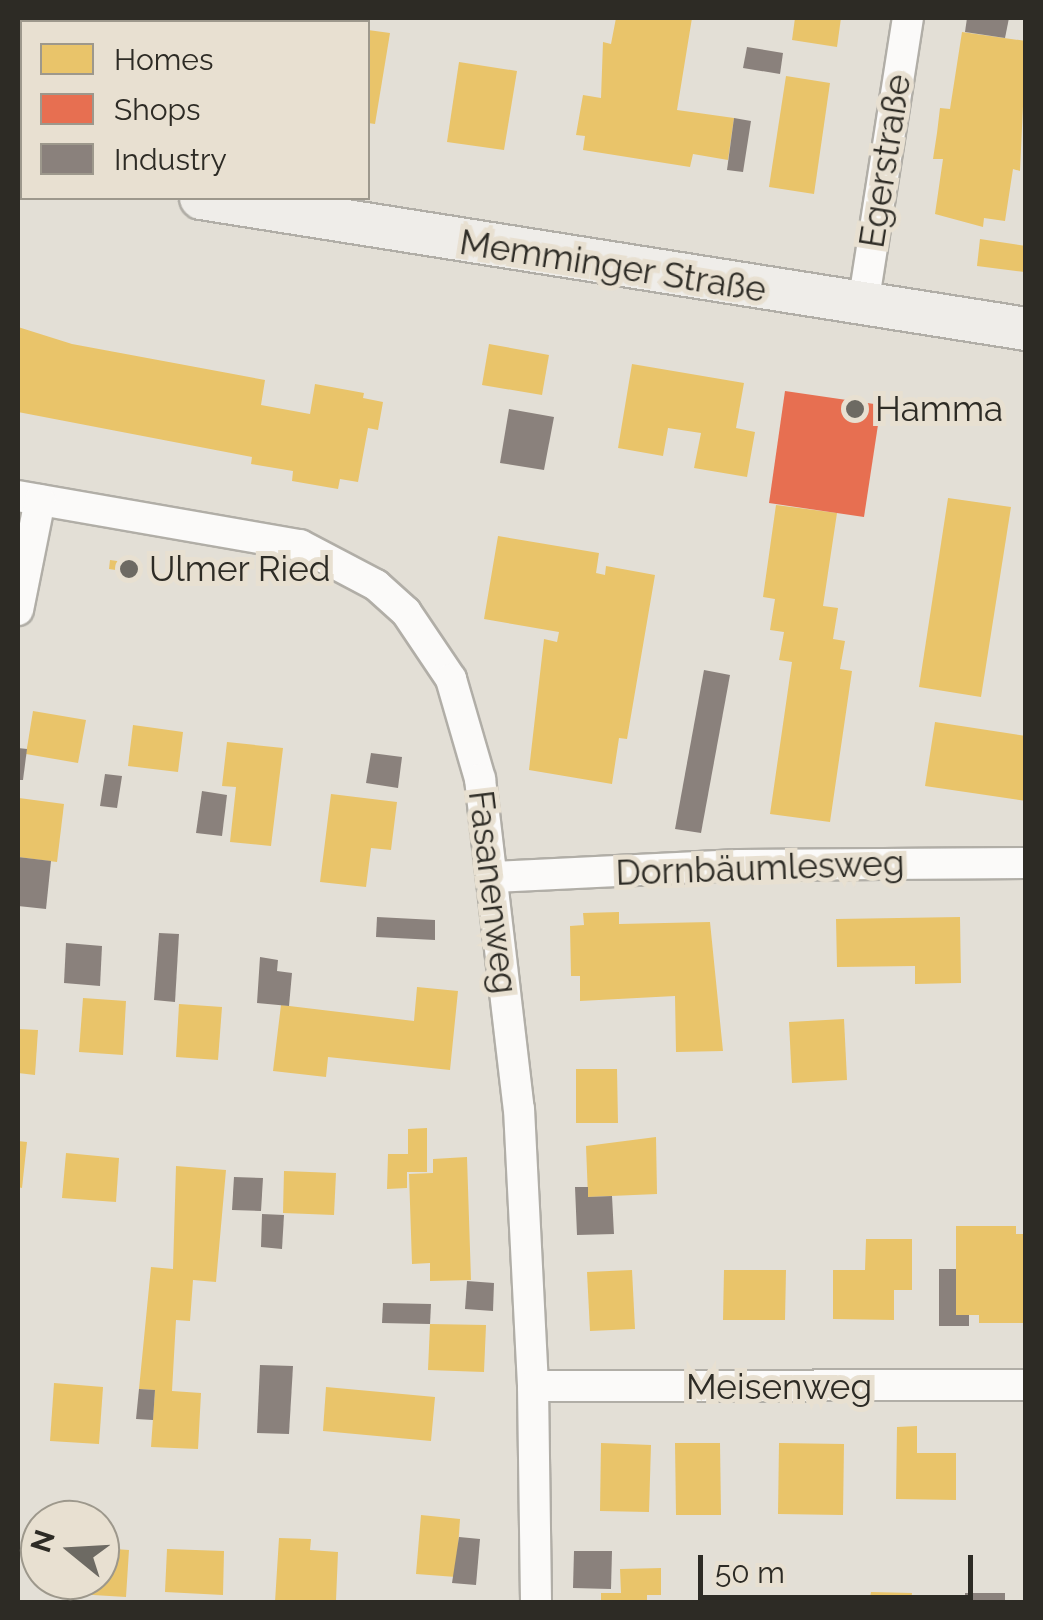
<!DOCTYPE html>
<meta charset="utf-8">
<style>
body{margin:0}
#map{position:relative;width:1043px;height:1620px;overflow:hidden;background:#e3dfd6;font-family:Raleway,sans-serif}
div>[style]{position:absolute}
[style*='--x']{left:calc(var(--x)*1px);top:calc(var(--y)*1px);width:calc(var(--w)*1px);rotate:calc(var(--a)*1deg)}
.homes>*{inset:0;background:#e9c46a}
.shops>*{inset:0;background:#e76f51}
.industry>*{inset:0;background:#8a817c}
.roads{filter:drop-shadow(2px 0 #b1aea7) drop-shadow(-2px 0 #b1aea7) drop-shadow(0 2px #b1aea7) drop-shadow(0 -2px #b1aea7)}
.street>*{height:30px;margin:-15px;padding:0 15px;transform-origin:15px;border-radius:15px;background:#fbfaf9}
.secondary>*{height:42px;margin:-21px;padding:0 21px;transform-origin:21px;border-radius:21px;background:#efede9}
.dots>*{width:28px;height:28px;translate:-50% -50%;box-sizing:border-box;border:5px solid #e8e0d1;border-radius:50%}
span{translate:-50% -50%;white-space:nowrap;text-align:center;line-height:1.15;-webkit-text-stroke:10px #e8e0d1;paint-order:stroke}
.street-label{font-size:35px;color:#2d2b25}
.poi-label{font-size:35px;color:#2d2b25}
.left{translate:0 -50%;text-align:left}
.frame{position:absolute;inset:0;border:20px solid #2d2b25;pointer-events:none}
.legend{position:absolute;left:20px;top:20px;width:350px;height:180px;box-sizing:border-box;background:#e8e0d1;border:2px solid #9d988c;margin:0;padding:12px 18px;list-style:none;font-size:30px;color:#2d2b25}
.legend li{display:flex;align-items:center;gap:20px;height:50px}
.legend b{width:50px;border:2px solid #9d988c}
.north{position:absolute;left:20px;top:1500px;width:100px;height:100px;box-sizing:border-box;background:#e8e0d1;border:2px solid #9d988c;border-radius:50%;rotate:288deg;font-size:28px;font-weight:700;line-height:40px;text-align:center;color:#2d2b25}
.north::after{content:'';display:block;margin:auto;width:35px;height:45px;background:#6d6a63;clip-path:polygon(50% 0,100% 100%,50% 72%,0 100%)}
.scale{position:absolute;left:698px;top:1555px;width:275px;height:45px;box-sizing:border-box;border:5px solid #2d2b25;border-top:0;padding-left:12px;font-size:30px;line-height:35px;white-space:nowrap;color:#2d2b25;-webkit-text-stroke:8px #e8e0d1;paint-order:stroke}
</style>
<div id="map">
<div class="homes">
<div style="clip-path:polygon(18px 18px,64px 20px,22px 22px,22px 73px)"></div>
<div style="clip-path:polygon(616px 18px,692px 18px,677px 110px,734px 118px,728px 160px,693px 154px,690px 167px,583px 150px,585px 136px,576px 135px,583px 95px,601px 98px,603px 42px,611px 44px)"></div>
<div style="clip-path:polygon(795px 18px,841px 18px,837px 47px,792px 40px)"></div>
<div style="clip-path:polygon(368px 30px,390px 33px,375px 124px,368px 123px)"></div>
<div style="clip-path:polygon(962px 32px,1026px 41px,1020px 171px,1013px 169px,1005px 221px,984px 218px,983px 227px,935px 214px,943px 159px,933px 159px,937px 133px,940px 108px,950px 109px)"></div>
<div style="clip-path:polygon(459px 62px,517px 71px,504px 150px,447px 142px)"></div>
<div style="clip-path:polygon(786px 76px,830px 83px,814px 194px,769px 187px)"></div>
<div style="clip-path:polygon(980px 239px,1026px 246px,1025px 272px,977px 266px)"></div>
<div style="clip-path:polygon(18px 327px,72px 344px,265px 380px,261px 405px,310px 414px,315px 384px,364px 393px,363px 398px,383px 402px,378px 430px,368px 428px,358px 482px,340px 479px,338px 489px,292px 481px,293px 471px,251px 464px,252px 457px,18px 412px)"></div>
<div style="clip-path:polygon(489px 344px,549px 355px,542px 395px,482px 385px)"></div>
<div style="clip-path:polygon(632px 364px,744px 383px,736px 428px,755px 432px,747px 477px,694px 468px,701px 433px,668px 428px,663px 456px,618px 448px)"></div>
<div style="clip-path:polygon(948px 498px,1011px 507px,981px 697px,919px 687px)"></div>
<div style="clip-path:polygon(776px 505px,837px 513px,823px 606px,838px 608px,833px 639px,845px 641px,840px 669px,852px 671px,830px 822px,770px 814px,792px 662px,779px 660px,784px 632px,770px 630px,775px 599px,763px 597px)"></div>
<div style="clip-path:polygon(498px 536px,599px 553px,596px 573px,605px 575px,606px 566px,655px 575px,627px 739px,619px 738px,612px 784px,529px 770px,544px 639px,557px 642px,559px 632px,484px 619px)"></div>
<div style="clip-path:polygon(110px 560px,131px 563px,129px 572px,109px 569px)"></div>
<div style="clip-path:polygon(33px 711px,86px 720px,78px 763px,26px 754px)"></div>
<div style="clip-path:polygon(935px 722px,1026px 736px,1026px 801px,925px 786px)"></div>
<div style="clip-path:polygon(133px 725px,183px 732px,178px 772px,128px 766px)"></div>
<div style="clip-path:polygon(227px 742px,283px 748px,271px 846px,230px 842px,236px 787px,222px 786px)"></div>
<div style="clip-path:polygon(331px 794px,397px 802px,391px 850px,371px 848px,366px 887px,320px 882px)"></div>
<div style="clip-path:polygon(19px 798px,64px 804px,57px 862px,18px 857px)"></div>
<div style="clip-path:polygon(619px 912px,619px 924px,710px 922px,723px 1051px,676px 1052px,675px 996px,580px 1001px,580px 976px,571px 976px,570px 926px,584px 925px,583px 913px)"></div>
<div style="clip-path:polygon(960px 917px,961px 983px,915px 984px,915px 966px,837px 967px,836px 919px)"></div>
<div style="clip-path:polygon(417px 987px,458px 991px,450px 1070px,328px 1057px,326px 1077px,273px 1071px,281px 1005px,414px 1021px)"></div>
<div style="clip-path:polygon(83px 998px,126px 1001px,123px 1055px,79px 1052px)"></div>
<div style="clip-path:polygon(179px 1004px,222px 1007px,218px 1060px,176px 1057px)"></div>
<div style="clip-path:polygon(844px 1019px,847px 1080px,792px 1083px,789px 1022px)"></div>
<div style="clip-path:polygon(18px 1029px,38px 1030px,35px 1075px,18px 1073px)"></div>
<div style="clip-path:polygon(576px 1069px,617px 1069px,618px 1123px,576px 1123px)"></div>
<div style="clip-path:polygon(427px 1128px,427px 1172px,407px 1172px,407px 1188px,387px 1189px,388px 1154px,408px 1154px,408px 1129px)"></div>
<div style="clip-path:polygon(656px 1137px,657px 1194px,588px 1197px,586px 1146px)"></div>
<div style="clip-path:polygon(18px 1141px,27px 1142px,22px 1188px,18px 1187px)"></div>
<div style="clip-path:polygon(66px 1153px,119px 1158px,116px 1202px,62px 1198px)"></div>
<div style="clip-path:polygon(467px 1157px,471px 1280px,430px 1281px,430px 1263px,412px 1264px,409px 1174px,433px 1173px,433px 1159px)"></div>
<div style="clip-path:polygon(176px 1166px,226px 1170px,216px 1282px,193px 1280px,190px 1321px,176px 1320px,172px 1391px,201px 1393px,198px 1449px,151px 1447px,155px 1390px,139px 1389px,151px 1267px,173px 1269px)"></div>
<div style="clip-path:polygon(284px 1171px,336px 1173px,334px 1215px,283px 1213px)"></div>
<div style="clip-path:polygon(956px 1226px,1016px 1226px,1016px 1234px,1026px 1234px,1026px 1323px,979px 1323px,979px 1315px,956px 1315px)"></div>
<div style="clip-path:polygon(866px 1239px,912px 1239px,912px 1290px,894px 1290px,894px 1320px,833px 1319px,833px 1270px,865px 1270px)"></div>
<div style="clip-path:polygon(632px 1270px,635px 1329px,590px 1331px,587px 1272px)"></div>
<div style="clip-path:polygon(724px 1270px,786px 1270px,785px 1320px,723px 1320px)"></div>
<div style="clip-path:polygon(430px 1324px,486px 1325px,484px 1372px,428px 1370px)"></div>
<div style="clip-path:polygon(54px 1383px,103px 1387px,99px 1444px,50px 1441px)"></div>
<div style="clip-path:polygon(326px 1387px,435px 1397px,431px 1441px,323px 1431px)"></div>
<div style="clip-path:polygon(917px 1426px,917px 1453px,956px 1453px,956px 1500px,896px 1499px,897px 1427px)"></div>
<div style="clip-path:polygon(601px 1443px,651px 1445px,649px 1512px,600px 1511px)"></div>
<div style="clip-path:polygon(675px 1443px,720px 1443px,721px 1515px,676px 1515px)"></div>
<div style="clip-path:polygon(779px 1443px,844px 1444px,843px 1515px,778px 1514px)"></div>
<div style="clip-path:polygon(421px 1515px,460px 1519px,456px 1577px,416px 1574px)"></div>
<div style="clip-path:polygon(279px 1538px,311px 1539px,310px 1550px,338px 1552px,336px 1601px,275px 1602px)"></div>
<div style="clip-path:polygon(100px 1548px,129px 1550px,126px 1597px,44px 1592px,45px 1580px,100px 1580px)"></div>
<div style="clip-path:polygon(167px 1549px,224px 1551px,223px 1595px,165px 1592px)"></div>
<div style="clip-path:polygon(661px 1568px,661px 1595px,647px 1595px,647px 1602px,601px 1602px,601px 1593px,621px 1593px,620px 1569px)"></div>
<div style="clip-path:polygon(871px 1592px,912px 1593px,911px 1602px,869px 1602px)"></div>
</div>
<div class="shops">
<div style="clip-path:polygon(785px 391px,881px 405px,864px 517px,769px 503px)"></div>
</div>
<div class="industry">
<div style="clip-path:polygon(59px 18px,105px 18px,104px 22px)"></div>
<div style="clip-path:polygon(967px 18px,1009px 18px,1005px 38px,965px 32px)"></div>
<div style="clip-path:polygon(747px 47px,783px 53px,780px 74px,743px 68px)"></div>
<div style="clip-path:polygon(734px 118px,751px 121px,743px 172px,727px 170px)"></div>
<div style="clip-path:polygon(509px 409px,554px 417px,544px 470px,500px 463px)"></div>
<div style="clip-path:polygon(704px 670px,730px 675px,701px 833px,675px 829px)"></div>
<div style="clip-path:polygon(18px 748px,27px 749px,23px 780px,18px 780px)"></div>
<div style="clip-path:polygon(371px 753px,402px 757px,398px 788px,366px 783px)"></div>
<div style="clip-path:polygon(105px 774px,122px 776px,117px 808px,100px 806px)"></div>
<div style="clip-path:polygon(202px 791px,227px 795px,222px 836px,196px 833px)"></div>
<div style="clip-path:polygon(18px 857px,51px 861px,46px 909px,18px 906px)"></div>
<div style="clip-path:polygon(377px 917px,435px 920px,435px 940px,376px 937px)"></div>
<div style="clip-path:polygon(159px 933px,179px 934px,175px 1002px,154px 1000px)"></div>
<div style="clip-path:polygon(66px 943px,102px 946px,100px 986px,64px 983px)"></div>
<div style="clip-path:polygon(260px 957px,278px 960px,277px 971px,292px 973px,289px 1006px,257px 1003px)"></div>
<div style="clip-path:polygon(234px 1177px,263px 1178px,261px 1211px,232px 1210px)"></div>
<div style="clip-path:polygon(575px 1187px,588px 1187px,588px 1197px,612px 1196px,614px 1234px,577px 1235px)"></div>
<div style="clip-path:polygon(262px 1214px,284px 1215px,282px 1249px,261px 1247px)"></div>
<div style="clip-path:polygon(939px 1269px,956px 1269px,956px 1315px,969px 1315px,969px 1326px,939px 1326px)"></div>
<div style="clip-path:polygon(467px 1281px,494px 1283px,493px 1311px,465px 1309px)"></div>
<div style="clip-path:polygon(383px 1303px,431px 1304px,430px 1324px,382px 1323px)"></div>
<div style="clip-path:polygon(260px 1365px,293px 1366px,289px 1434px,257px 1433px)"></div>
<div style="clip-path:polygon(139px 1389px,155px 1390px,153px 1420px,136px 1419px)"></div>
<div style="clip-path:polygon(459px 1537px,480px 1539px,476px 1585px,452px 1583px)"></div>
<div style="clip-path:polygon(574px 1551px,612px 1551px,611px 1589px,573px 1588px)"></div>
<div style="clip-path:polygon(965px 1593px,1005px 1593px,1005px 1602px,965px 1602px)"></div>
</div>
<div class="roads">
<div class="street">
<div style="--x:863;--y:305;--w:291;--a:-81.1"></div>
<div style="--x:18;--y:496;--w:286;--a:9.9"></div>
<div style="--x:300;--y:545;--w:86;--a:27.8"></div>
<div style="--x:376;--y:585;--w:40;--a:42"></div>
<div style="--x:406;--y:612;--w:81;--a:56.1"></div>
<div style="--x:451;--y:679;--w:104;--a:73.8"></div>
<div style="--x:480;--y:779;--w:332;--a:83.3"></div>
<div style="--x:519;--y:1109;--w:277;--a:87.1"></div>
<div style="--x:533;--y:1386;--w:216;--a:89.2"></div>
<div style="--x:18;--y:610;--w:112;--a:-78.7"></div>
<div style="--x:494;--y:877;--w:245;--a:-2.8"></div>
<div style="--x:739;--y:865;--w:287;--a:-0.4"></div>
<div style="--x:533;--y:1386;--w:493;--a:-0.1"></div>
</div>
<div class="secondary">
<div style="--x:18;--y:168;--w:4;--a:14"></div>
<div style="--x:201;--y:198;--w:835;--a:9.02"></div>
</div>
</div>
<div class="dots">
<div style="left:855px;top:409px;background:#6d6a63"></div>
<div style="left:129px;top:569px;background:#6d6a63"></div>
</div>
<div class="street-label">
<span style="left:885px;top:161px;rotate:-81deg">Egerstraße</span>
<span style="left:613px;top:266px;rotate:9deg">Memminger Straße</span>
<span style="left:760px;top:868px;rotate:-2deg">Dornbäumlesweg</span>
<span style="left:493px;top:892px;rotate:83deg">Fasanenweg</span>
<span style="left:779px;top:1387px">Meisenweg</span>
</div>
<div class="poi-label">
<span class="left" style="left:875px;top:409px">Hamma</span>
<span class="left" style="left:149px;top:569px">Ulmer Ried</span>
</div>
<div class="frame"></div>
<ul class="legend">
<li><b style="height:28px;background:#e9c46a"></b>Homes</li>
<li><b style="height:28px;background:#e76f51"></b>Shops</li>
<li><b style="height:28px;background:#8a817c"></b>Industry</li>
</ul>
<div class="north">N</div>
<div class="scale">50 m</div>
</div>
